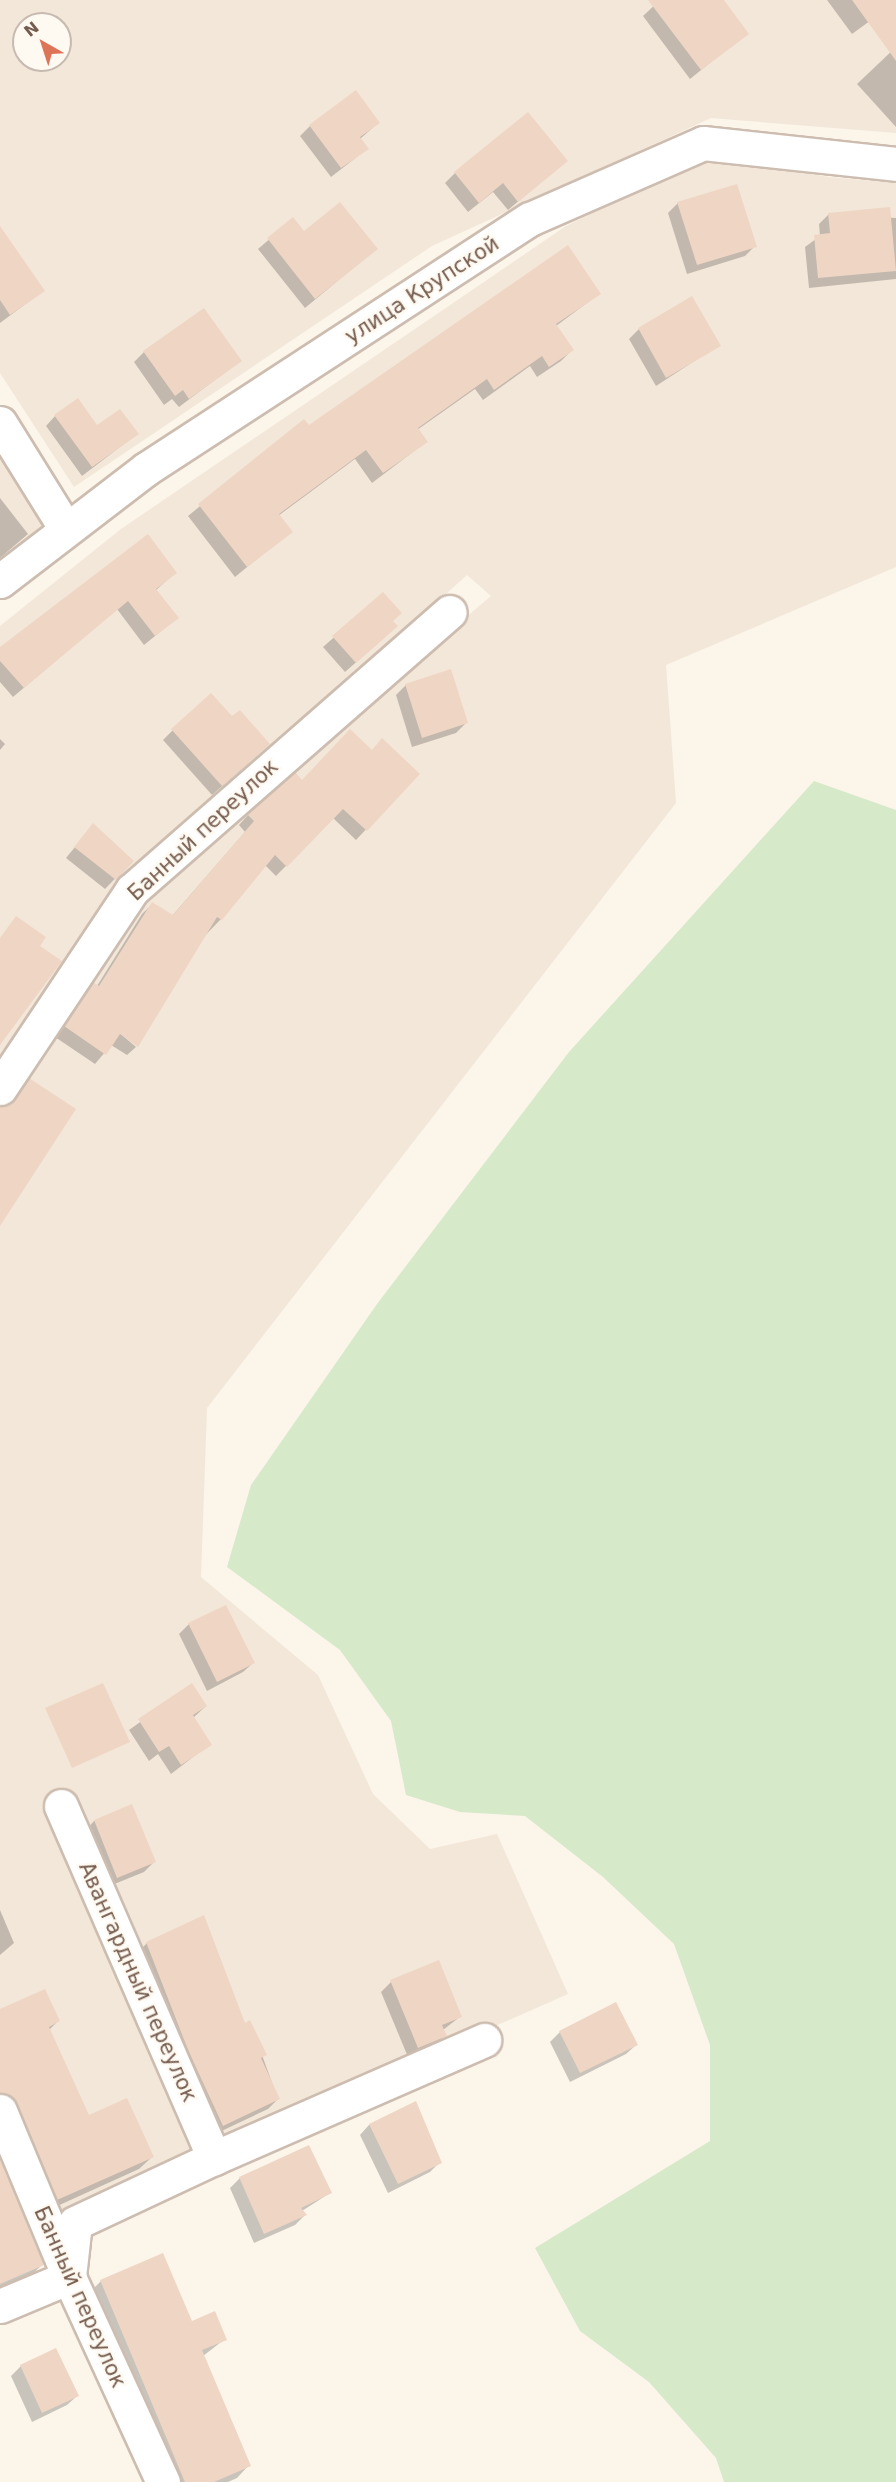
<!DOCTYPE html>
<meta charset="utf-8">
<style>
body{margin:0}
#map{position:relative;width:896px;height:2482px;overflow:hidden;background:#fcf5ea;font-family:"DejaVu Sans",sans-serif}
div>[style]{position:absolute}
[style*='--x']{left:calc(var(--x)*1px);top:calc(var(--y)*1px);width:calc(var(--w)*1px);rotate:calc(var(--a)*1deg)}
.residential>*{inset:0;background:#f3e7d9}
.green>*{inset:0;background:#d6e9c9}
.shadow>*{inset:0;background:#0003}
.building>*{inset:0;background:#efd5c3}
.roads{filter:drop-shadow(2px 0 #cdbdb0) drop-shadow(-2px 0 #cdbdb0) drop-shadow(0 2px #cdbdb0) drop-shadow(0 -2px #cdbdb0)}
.minor>*{height:33px;margin:-16.5px;padding:0 16.5px;transform-origin:16.5px;border-radius:16.5px;background:#fff}
span{translate:-50% -50%;white-space:nowrap;text-align:center;line-height:1.15;-webkit-text-stroke:4.5px #fef9f1;paint-order:stroke}
.street-label{font-size:21px;color:#755c4e}
.north{position:absolute;left:12px;top:12px;width:60px;height:60px;box-sizing:border-box;background:#fef9f1;border:2px solid #c7bab0;border-radius:50%;rotate:321deg;font-size:16px;font-weight:700;line-height:24px;text-align:center;color:#755c4e}
.north::after{content:'';display:block;margin:auto;width:21px;height:27px;background:#de7457;clip-path:polygon(50% 0,100% 100%,50% 72%,0 100%)}
</style>
<div id="map">
<div class="residential">
<div style="clip-path:polygon(evenodd,0 0,896px 0,896px 133px,711px 118px,432px 246px,74px 487px,0 373px,0 0,24px 24px,60px 24px,60px 60px,24px 60px,24px 24px)"></div>
<div style="clip-path:polygon(708px 156px,829px 177px,896px 183px,896px 567px,666px 665px,676px 803px,207px 1408px,201px 1577px,318px 1675px,373px 1794px,430px 1849px,497px 1834px,568px 1994px,220px 2147px,62px 2224px,0 2078px,0 1113px,141px 892px,491px 596px,467px 575px,124px 884px,0 1070px,0 626px,121px 529px,566px 226px)"></div>
<div style="clip-path:polygon(0 443px,53px 528px,0 569px)"></div>
</div>
<div class="green">
<div style="clip-path:polygon(814px 781px,896px 810px,896px 2482px,724px 2482px,716px 2458px,649px 2382px,580px 2331px,535px 2248px,710px 2141px,710px 2045px,674px 1944px,603px 1877px,525px 1816px,460px 1812px,406px 1795px,391px 1721px,340px 1650px,227px 1567px,251px 1485px,377px 1304px,569px 1052px)"></div>
</div>
<div class="shadow">
<div style="clip-path:polygon(660px 0,723px 0,747px 33px,690px 79px,643px 16px)"></div>
<div style="clip-path:polygon(827px 0,896px 0,896px 2px,852px 34px)"></div>
<div style="clip-path:polygon(896px 47px,896px 127px,857px 84px)"></div>
<div style="clip-path:polygon(378px 123px,360px 139px,367px 149px,331px 177px,300px 136px,310px 126px)"></div>
<div style="clip-path:polygon(566px 161px,508px 210px,493px 192px,468px 212px,445px 183px,455px 173px)"></div>
<div style="clip-path:polygon(678px 203px,755px 246px,745px 256px,687px 274px,668px 213px)"></div>
<div style="clip-path:polygon(829px 214px,896px 218px,896px 279px,809px 288px,805px 247px,820px 236px,819px 224px)"></div>
<div style="clip-path:polygon(293px 219px,303px 233px,376px 249px,305px 308px,258px 249px)"></div>
<div style="clip-path:polygon(0 237px,43px 291px,0 323px)"></div>
<div style="clip-path:polygon(599px 294px,556px 326px,572px 350px,561px 361px,537px 377px,530px 366px,483px 400px,475px 389px,417px 430px,426px 442px,372px 483px,355px 459px,278px 516px,291px 531px,235px 577px,188px 516px,304px 421px,309px 427px)"></div>
<div style="clip-path:polygon(639px 329px,719px 345px,656px 386px,629px 339px)"></div>
<div style="clip-path:polygon(144px 352px,240px 361px,179px 407px,172px 399px,164px 405px,134px 362px)"></div>
<div style="clip-path:polygon(55px 416px,97px 427px,137px 434px,82px 476px,46px 426px)"></div>
<div style="clip-path:polygon(0 498px,28px 534px,0 558px)"></div>
<div style="clip-path:polygon(175px 573px,156px 590px,177px 618px,144px 645px,117px 609px,13px 697px,0 682px,0 649px)"></div>
<div style="clip-path:polygon(383px 594px,392px 621px,386px 636px,345px 672px,323px 647px)"></div>
<div style="clip-path:polygon(406px 685px,466px 723px,456px 733px,412px 747px,396px 695px)"></div>
<div style="clip-path:polygon(232px 719px,258px 754px,212px 795px,163px 740px,173px 730px)"></div>
<div style="clip-path:polygon(0 739px,5px 744px,0 750px)"></div>
<div style="clip-path:polygon(371px 751px,418px 774px,356px 840px,333px 818px,276px 876px,265px 865px,221px 919px,115px 1029px,136px 1047px,127px 1055px,111px 1045px,95px 1064px,55px 1037px,83px 994px,93px 984px,97px 986px,142px 914px,152px 904px,172px 916px,245px 832px,239px 825px,248px 815px,302px 782px)"></div>
<div style="clip-path:polygon(93px 825px,132px 861px,105px 889px,66px 858px)"></div>
<div style="clip-path:polygon(29px 1080px,0 1224px,0 1106px,6px 1106px)"></div>
<div style="clip-path:polygon(189px 1624px,253px 1663px,243px 1672px,207px 1691px,179px 1634px)"></div>
<div style="clip-path:polygon(192px 1685px,206px 1706px,193px 1718px,210px 1744px,171px 1774px,158px 1754px,149px 1761px,129px 1730px)"></div>
<div style="clip-path:polygon(132px 1806px,154px 1862px,144px 1872px,107px 1887px,85px 1831px,94px 1821px)"></div>
<div style="clip-path:polygon(0 1910px,14px 1943px,0 1955px)"></div>
<div style="clip-path:polygon(147px 1943px,244px 2025px,250px 2022px,278px 2099px,268px 2109px,213px 2135px,137px 1953px)"></div>
<div style="clip-path:polygon(391px 1982px,461px 2016px,443px 2030px,445px 2035px,435px 2045px,408px 2057px,381px 1992px)"></div>
<div style="clip-path:polygon(0 2011px,58px 2021px,49px 2030px,88px 2117px,152px 2157px,139px 2169px,44px 2212px,25px 2137px,0 2087px)"></div>
<div style="clip-path:polygon(560px 2032px,636px 2045px,626px 2054px,570px 2082px,550px 2042px)"></div>
<div style="clip-path:polygon(416px 2103px,440px 2162px,430px 2172px,388px 2193px,360px 2135px,369px 2125px)"></div>
<div style="clip-path:polygon(309px 2147px,330px 2193px,302px 2211px,305px 2215px,295px 2225px,254px 2243px,230px 2188px,240px 2178px)"></div>
<div style="clip-path:polygon(0 2164px,42px 2265px,27px 2279px,0 2291px)"></div>
<div style="clip-path:polygon(101px 2281px,225px 2339px,203px 2356px,249px 2465px,237px 2478px,228px 2482px,167px 2482px,88px 2294px)"></div>
<div style="clip-path:polygon(56px 2350px,77px 2396px,67px 2405px,32px 2422px,11px 2376px,21px 2366px)"></div>
</div>
<div class="building">
<div style="clip-path:polygon(648px 0,724px 0,749px 34px,701px 70px)"></div>
<div style="clip-path:polygon(852px 0,896px 0,896px 61px)"></div>
<div style="clip-path:polygon(356px 90px,380px 123px,360px 137px,369px 149px,341px 168px,309px 125px)"></div>
<div style="clip-path:polygon(528px 112px,568px 161px,518px 202px,503px 183px,479px 203px,454px 172px)"></div>
<div style="clip-path:polygon(737px 184px,757px 247px,697px 265px,677px 202px)"></div>
<div style="clip-path:polygon(340px 202px,378px 249px,315px 299px,267px 238px,293px 217px,304px 231px)"></div>
<div style="clip-path:polygon(890px 207px,896px 271px,818px 278px,814px 235px,830px 233px,828px 213px)"></div>
<div style="clip-path:polygon(0 226px,45px 291px,10px 315px,0 300px)"></div>
<div style="clip-path:polygon(568px 245px,601px 294px,556px 324px,574px 350px,549px 367px,542px 356px,494px 390px,487px 379px,418px 428px,428px 442px,383px 473px,366px 450px,279px 514px,293px 532px,247px 567px,198px 504px,304px 419px,309px 425px)"></div>
<div style="clip-path:polygon(692px 296px,721px 346px,666px 378px,638px 328px)"></div>
<div style="clip-path:polygon(204px 308px,242px 361px,189px 399px,183px 390px,175px 396px,143px 351px)"></div>
<div style="clip-path:polygon(78px 398px,97px 425px,120px 409px,139px 434px,92px 467px,54px 415px)"></div>
<div style="clip-path:polygon(148px 534px,177px 573px,156px 589px,179px 618px,155px 636px,128px 601px,24px 688px,0 661px,0 647px)"></div>
<div style="clip-path:polygon(383px 592px,402px 613px,393px 621px,398px 626px,356px 663px,332px 636px)"></div>
<div style="clip-path:polygon(451px 669px,468px 723px,422px 738px,405px 684px)"></div>
<div style="clip-path:polygon(211px 693px,232px 716px,240px 710px,270px 744px,222px 786px,171px 729px)"></div>
<div style="clip-path:polygon(350px 729px,372px 750px,382px 738px,420px 774px,367px 831px,343px 809px,287px 867px,275px 855px,222px 920px,217px 917px,138px 1047px,120px 1034px,106px 1055px,64px 1026px,93px 982px,99px 986px,152px 902px,173px 915px,254px 821px,247px 814px,295px 772px,302px 780px)"></div>
<div style="clip-path:polygon(93px 823px,134px 861px,116px 880px,74px 847px)"></div>
<div style="clip-path:polygon(16px 916px,46px 937px,40px 946px,62px 961px,0 1045px,0 938px)"></div>
<div style="clip-path:polygon(29px 1078px,76px 1109px,0 1226px,0 1107px,15px 1099px)"></div>
<div style="clip-path:polygon(226px 1605px,255px 1663px,217px 1682px,188px 1623px)"></div>
<div style="clip-path:polygon(103px 1683px,130px 1742px,72px 1768px,45px 1708px)"></div>
<div style="clip-path:polygon(192px 1683px,207px 1706px,193px 1715px,212px 1745px,181px 1765px,169px 1746px,159px 1752px,138px 1719px)"></div>
<div style="clip-path:polygon(132px 1804px,156px 1862px,117px 1878px,94px 1820px)"></div>
<div style="clip-path:polygon(204px 1915px,245px 2023px,250px 2020px,267px 2055px,261px 2058px,280px 2099px,223px 2126px,188px 2050px,146px 1942px)"></div>
<div style="clip-path:polygon(439px 1960px,462px 2017px,442px 2025px,447px 2036px,418px 2048px,390px 1980px)"></div>
<div style="clip-path:polygon(45px 1989px,60px 2021px,49px 2027px,89px 2115px,127px 2098px,154px 2157px,57px 2200px,17px 2104px,11px 2096px,0 2093px,0 2009px)"></div>
<div style="clip-path:polygon(616px 2002px,638px 2045px,580px 2073px,559px 2031px)"></div>
<div style="clip-path:polygon(416px 2101px,442px 2163px,398px 2184px,369px 2124px)"></div>
<div style="clip-path:polygon(309px 2145px,332px 2193px,301px 2208px,307px 2215px,264px 2234px,239px 2177px)"></div>
<div style="clip-path:polygon(0 2160px,44px 2265px,0 2284px)"></div>
<div style="clip-path:polygon(163px 2253px,192px 2321px,215px 2311px,227px 2340px,202px 2350px,251px 2466px,214px 2482px,185px 2482px,100px 2280px)"></div>
<div style="clip-path:polygon(56px 2348px,79px 2396px,42px 2413px,20px 2365px)"></div>
</div>
<div class="roads">
<div class="minor">
<div style="--x:0;--y:423;--w:125;--a:58.1"></div>
<div style="--x:0;--y:581;--w:184;--a:-37.5"></div>
<div style="--x:146;--y:469;--w:458;--a:-33.1"></div>
<div style="--x:530;--y:219;--w:189;--a:-23.7"></div>
<div style="--x:703;--y:143;--w:194;--a:6.2"></div>
<div style="--x:0;--y:1088;--w:238;--a:-56.3"></div>
<div style="--x:132;--y:890;--w:422;--a:-41.2"></div>
<div style="--x:61;--y:1806;--w:384;--a:66.5"></div>
<div style="--x:0;--y:2111;--w:180;--a:67.4"></div>
<div style="--x:69;--y:2277;--w:226;--a:65.4"></div>
<div style="--x:0;--y:2306;--w:75;--a:-22.8"></div>
<div style="--x:69;--y:2277;--w:54;--a:-83.7"></div>
<div style="--x:75;--y:2223;--w:153;--a:-25.1"></div>
<div style="--x:214;--y:2158;--w:295;--a:-23.6"></div>
</div>
</div>
<div class="street-label">
<span style="left:422px;top:290px;rotate:-33deg">улица Крупской</span>
<span style="left:203px;top:830px;rotate:-43deg">Банный переулок</span>
<span style="left:138px;top:1982px;rotate:66deg">Авангардный переулок</span>
<span style="left:80px;top:2297px;rotate:66deg">Банный переулок</span>
</div>
<div class="north">N</div>
</div>
